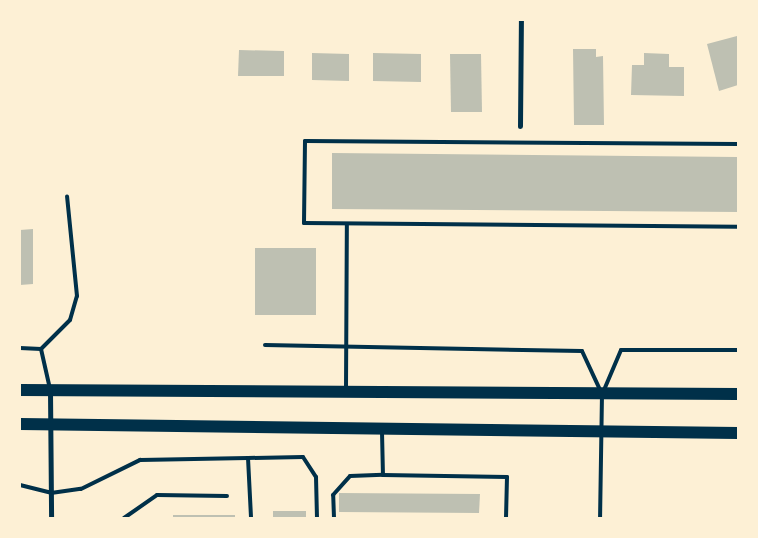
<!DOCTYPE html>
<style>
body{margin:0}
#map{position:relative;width:758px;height:538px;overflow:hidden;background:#fdf0d5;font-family:"Alegreya Sans",sans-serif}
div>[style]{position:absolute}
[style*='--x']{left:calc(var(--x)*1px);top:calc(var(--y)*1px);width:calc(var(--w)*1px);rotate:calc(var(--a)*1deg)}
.building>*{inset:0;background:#bec0b2}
.service>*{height:4px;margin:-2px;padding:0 2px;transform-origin:2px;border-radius:2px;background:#003049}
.minor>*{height:5px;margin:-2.5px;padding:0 2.5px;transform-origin:2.5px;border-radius:2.5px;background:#003049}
.primary>*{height:12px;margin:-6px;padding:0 6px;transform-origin:6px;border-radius:6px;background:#003049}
span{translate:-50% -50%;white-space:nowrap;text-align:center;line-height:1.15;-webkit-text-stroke:4px #fdf0d5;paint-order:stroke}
.frame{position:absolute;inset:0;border:21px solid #fdf0d5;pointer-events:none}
</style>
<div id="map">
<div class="building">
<div style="clip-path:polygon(737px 36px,738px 85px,719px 91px,707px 44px)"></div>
<div style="clip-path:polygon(573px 49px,596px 49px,596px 57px,603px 56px,604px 125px,574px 125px)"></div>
<div style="clip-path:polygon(239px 50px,284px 51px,284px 76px,238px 76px)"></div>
<div style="clip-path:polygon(312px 53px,349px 54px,349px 81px,312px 80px)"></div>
<div style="clip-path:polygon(373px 53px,421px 54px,421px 82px,373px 81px)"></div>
<div style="clip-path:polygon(644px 53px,669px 54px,669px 67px,684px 67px,684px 96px,631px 95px,632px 65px,644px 65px)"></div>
<div style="clip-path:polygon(450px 54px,481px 54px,482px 112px,451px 112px)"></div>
<div style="clip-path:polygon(332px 153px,737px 157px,738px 212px,332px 209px)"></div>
<div style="clip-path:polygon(33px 229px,33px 284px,20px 285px,20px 230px)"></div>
<div style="clip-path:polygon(255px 248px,316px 248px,316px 315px,255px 315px)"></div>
<div style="clip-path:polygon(339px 493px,480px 494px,479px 513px,339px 512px)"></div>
<div style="clip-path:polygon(273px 511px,306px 511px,306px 518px,273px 518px)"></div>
<div style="clip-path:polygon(173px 515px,235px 515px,235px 518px,173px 518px)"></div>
</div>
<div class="service">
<div style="--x:738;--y:144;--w:433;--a:-179.6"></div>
<div style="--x:305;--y:141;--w:82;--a:90.7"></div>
<div style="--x:304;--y:223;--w:434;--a:0.5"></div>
<div style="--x:265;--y:345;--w:317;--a:1.1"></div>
<div style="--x:582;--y:351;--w:47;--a:65.1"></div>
<div style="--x:602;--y:394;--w:124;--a:90.9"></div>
<div style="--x:20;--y:348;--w:21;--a:3"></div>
<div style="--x:41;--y:349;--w:41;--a:77.3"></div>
<div style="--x:41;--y:349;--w:41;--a:-45"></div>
<div style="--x:70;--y:320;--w:25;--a:-74"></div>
<div style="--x:77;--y:296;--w:100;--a:-95.7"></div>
<div style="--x:346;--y:389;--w:165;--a:-89.7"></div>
<div style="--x:604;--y:390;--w:43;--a:-67"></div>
<div style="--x:621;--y:350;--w:117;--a:0"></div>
<div style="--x:382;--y:432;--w:43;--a:88.7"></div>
<div style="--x:383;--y:475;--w:124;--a:0.9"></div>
<div style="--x:507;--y:477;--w:41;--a:91.4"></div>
<div style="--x:248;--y:458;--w:55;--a:-1"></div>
<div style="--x:303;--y:457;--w:24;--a:57"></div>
<div style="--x:316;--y:477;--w:41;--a:88.6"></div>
<div style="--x:20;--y:485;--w:32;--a:14"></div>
<div style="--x:51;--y:493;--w:30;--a:-8"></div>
<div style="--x:81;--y:489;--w:66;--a:-26.2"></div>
<div style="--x:140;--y:460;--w:108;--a:-1.1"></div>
<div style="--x:248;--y:458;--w:60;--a:87.1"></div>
<div style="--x:124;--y:518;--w:40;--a:-34.9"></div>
<div style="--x:157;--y:495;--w:70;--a:0.8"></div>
<div style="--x:334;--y:518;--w:23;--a:-92"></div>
<div style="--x:333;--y:495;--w:25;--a:-48"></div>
<div style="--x:350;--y:476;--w:33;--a:-2"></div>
</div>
<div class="minor">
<div style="--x:520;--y:126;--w:106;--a:-89.5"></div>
<div style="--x:50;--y:391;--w:127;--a:89.5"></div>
</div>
<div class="primary">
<div style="--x:20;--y:390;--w:718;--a:0.32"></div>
<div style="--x:20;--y:424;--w:718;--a:0.72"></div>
</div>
<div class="frame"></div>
</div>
